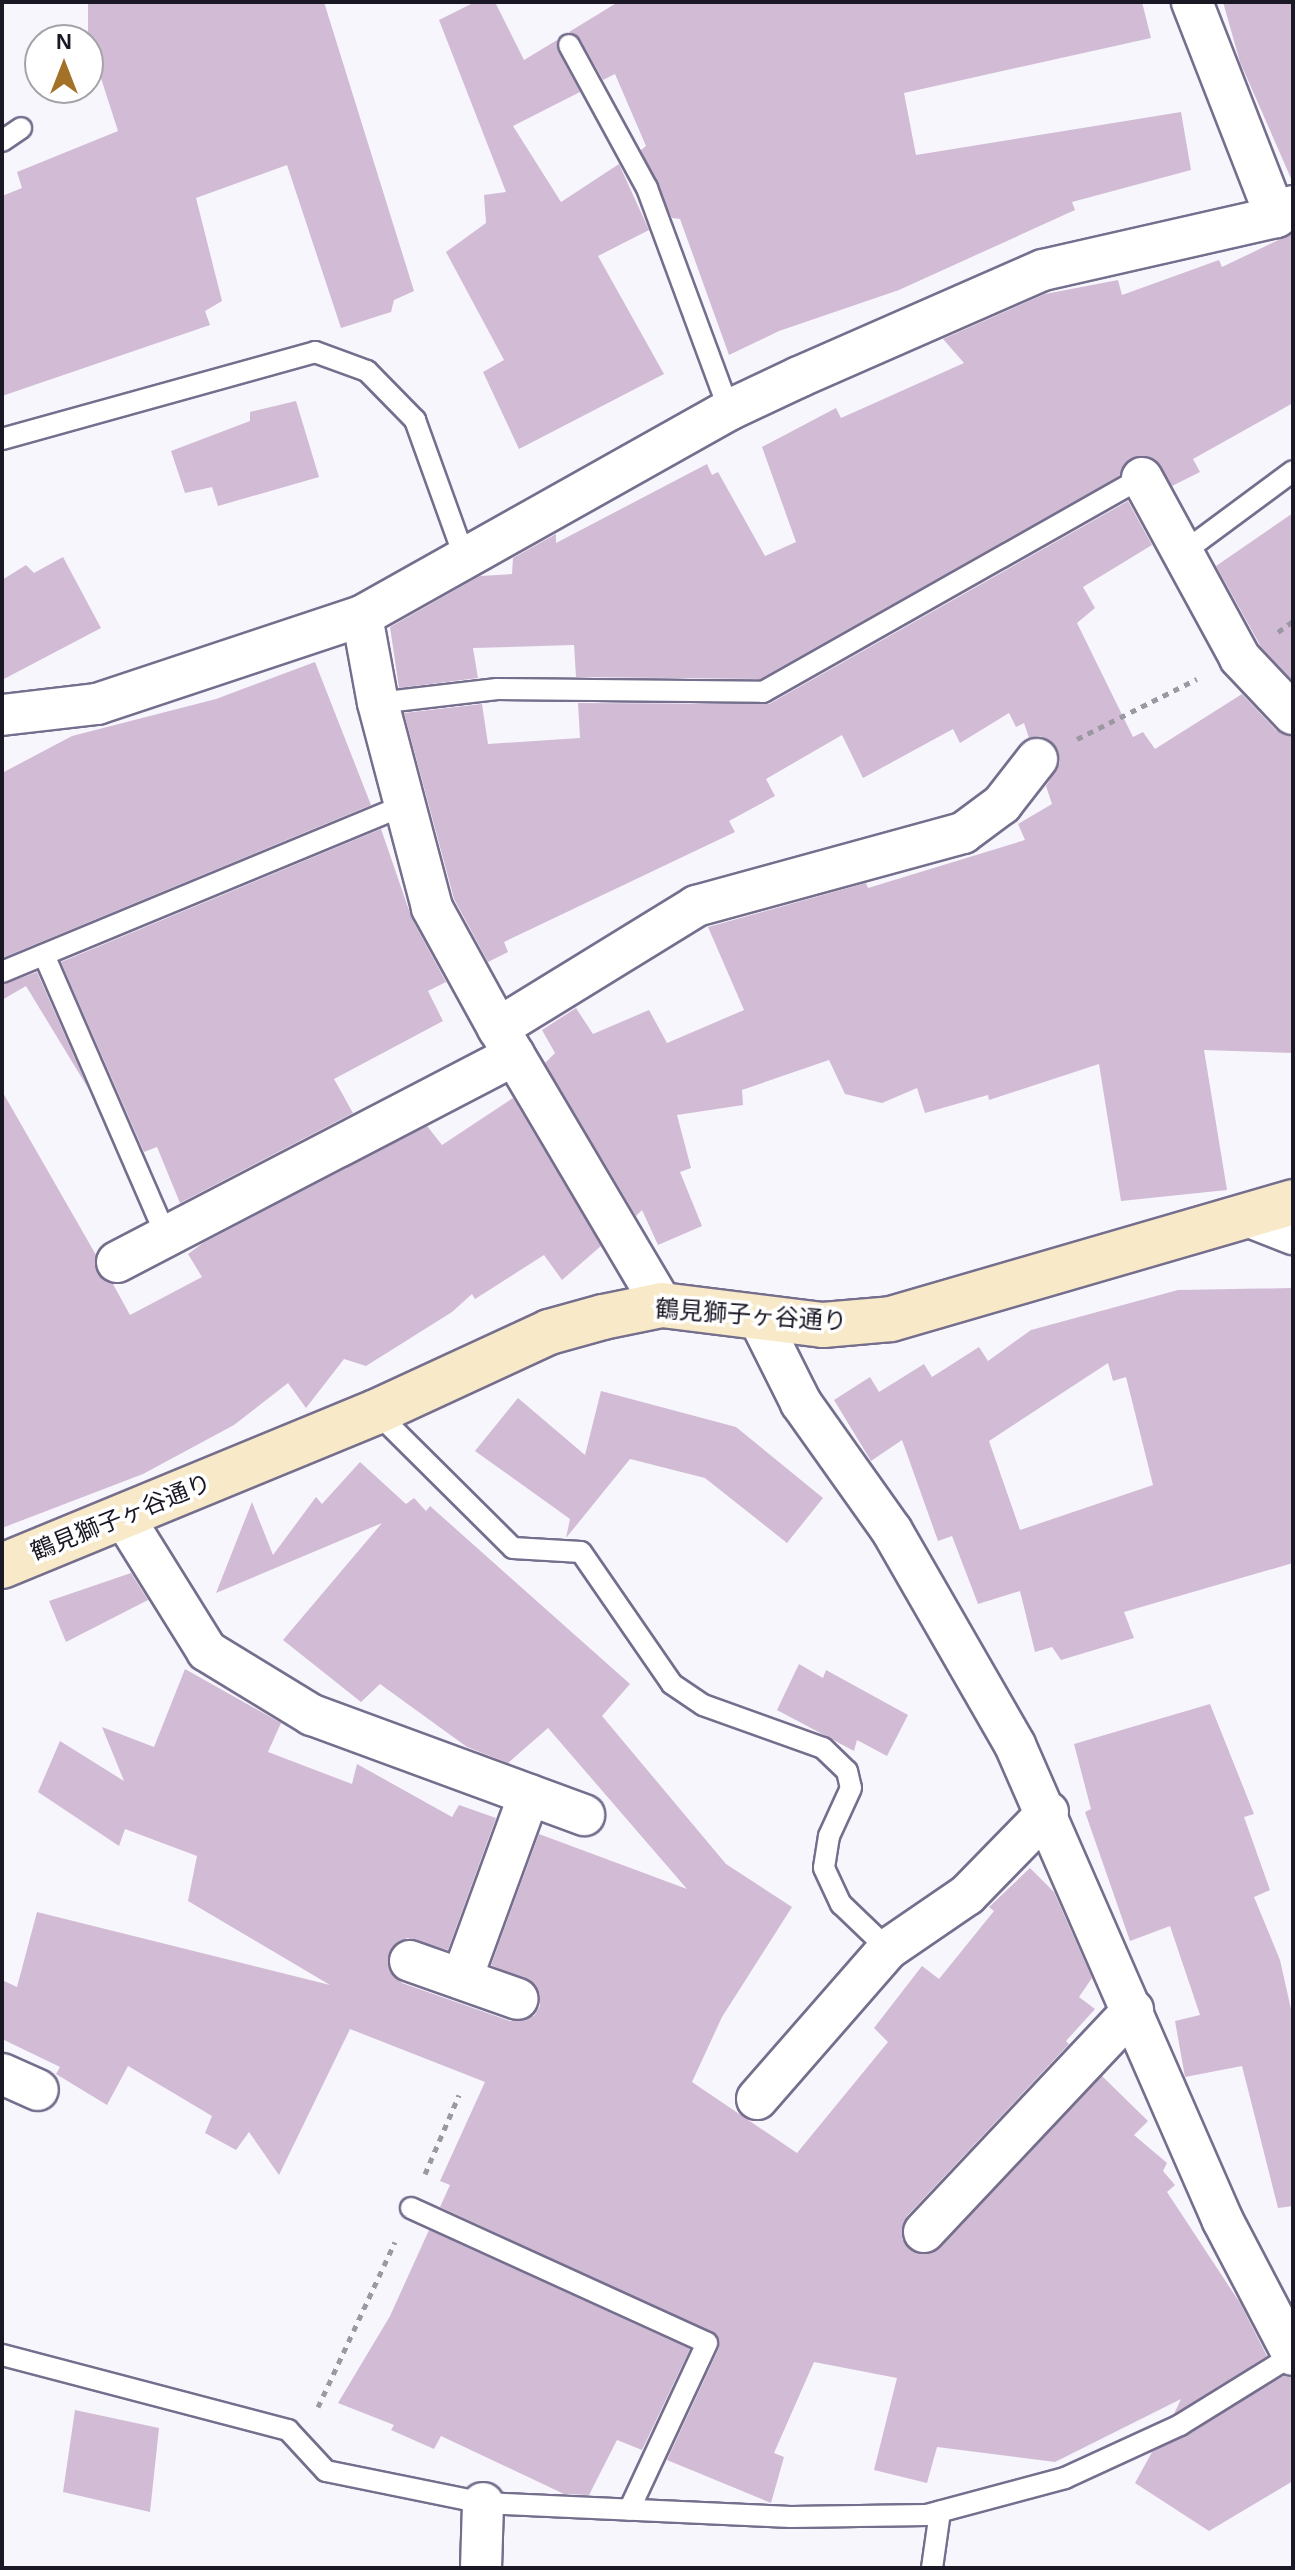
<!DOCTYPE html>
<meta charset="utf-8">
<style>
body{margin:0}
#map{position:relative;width:1295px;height:2570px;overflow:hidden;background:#f7f6fd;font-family:Helvetica,"Noto Sans JP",sans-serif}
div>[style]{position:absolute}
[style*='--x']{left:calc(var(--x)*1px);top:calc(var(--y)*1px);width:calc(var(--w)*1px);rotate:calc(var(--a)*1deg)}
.building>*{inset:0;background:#d2bcd5}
.path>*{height:5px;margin-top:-2.5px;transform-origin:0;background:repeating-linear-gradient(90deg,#9a98a2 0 6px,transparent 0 12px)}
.roads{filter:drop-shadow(2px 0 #756e8d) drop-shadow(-2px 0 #756e8d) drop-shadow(0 2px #756e8d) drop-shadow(0 -2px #756e8d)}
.lane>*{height:20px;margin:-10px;padding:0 10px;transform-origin:10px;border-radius:10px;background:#fff}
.street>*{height:40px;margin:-20px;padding:0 20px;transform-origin:20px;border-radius:20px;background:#fff}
.secondary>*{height:44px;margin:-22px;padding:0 22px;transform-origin:22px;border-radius:22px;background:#f8eac9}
span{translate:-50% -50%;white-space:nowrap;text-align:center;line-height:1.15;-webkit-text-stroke:7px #fff;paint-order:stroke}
.street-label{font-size:24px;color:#1b1825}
.frame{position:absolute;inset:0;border:4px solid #1b1825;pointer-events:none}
.north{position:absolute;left:24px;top:24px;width:80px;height:80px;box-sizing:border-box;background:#fff;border:2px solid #a4a3a8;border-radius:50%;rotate:0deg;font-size:22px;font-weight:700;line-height:32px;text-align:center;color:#1b1825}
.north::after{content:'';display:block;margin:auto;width:28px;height:36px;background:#a37127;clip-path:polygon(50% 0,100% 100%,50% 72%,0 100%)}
</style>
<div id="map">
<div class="building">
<div style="clip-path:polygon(88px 2px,324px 2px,414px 291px,394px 300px,391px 312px,341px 328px,287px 165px,196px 198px,222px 301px,205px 311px,210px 325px,2px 396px,2px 196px,22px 188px,17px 172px,118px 131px,88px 38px)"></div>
<div style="clip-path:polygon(475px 2px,495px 2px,524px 60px,557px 40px,558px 51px,580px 92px,513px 126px,561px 202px,619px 164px,649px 230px,598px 256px,664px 374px,519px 449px,483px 372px,504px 360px,446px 252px,486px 223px,484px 195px,506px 192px,439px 20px)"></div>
<div style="clip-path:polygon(618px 2px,1142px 2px,1151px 38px,904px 93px,916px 155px,1181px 112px,1191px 170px,1072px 202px,1075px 210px,899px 290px,779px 331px,729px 355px,680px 219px,672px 218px,641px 150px,646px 146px,615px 74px,603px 80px,580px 39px,569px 32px)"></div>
<div style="clip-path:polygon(1223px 2px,1293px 2px,1293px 183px,1240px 62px)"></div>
<div style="clip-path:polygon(1293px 233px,1293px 403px,1193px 459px,1200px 472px,1172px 486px,1155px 459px,1132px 458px,1119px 476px,760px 679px,576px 677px,574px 645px,473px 648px,478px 678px,399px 688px,390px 627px,480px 576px,512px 574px,513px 558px,556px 534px,556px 543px,707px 464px,712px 475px,718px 472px,765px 556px,796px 542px,762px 447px,836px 408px,841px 418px,964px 363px,943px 339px,1045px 294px,1118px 280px,1122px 295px,1219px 260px,1222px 267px)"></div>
<div style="clip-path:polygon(296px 401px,319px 477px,218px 506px,212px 487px,185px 493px,171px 451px,250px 421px,250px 412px)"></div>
<div style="clip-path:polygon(1128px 501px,1152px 545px,1083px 587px,1095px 608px,1077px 623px,1133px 737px,1143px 732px,1155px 749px,1242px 694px,1276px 730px,1293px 736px,1293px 1053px,1204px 1050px,1227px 1190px,1121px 1201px,1099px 1064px,989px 1100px,988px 1095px,925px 1113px,917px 1088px,882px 1103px,845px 1094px,829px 1060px,742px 1090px,743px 1105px,677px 1115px,691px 1168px,680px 1172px,702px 1226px,658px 1245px,642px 1210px,636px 1216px,545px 1063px,555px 1053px,542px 1030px,576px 1008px,593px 1034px,649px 1010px,667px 1043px,744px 1010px,708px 927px,866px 883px,868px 888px,1025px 840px,1018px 824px,1052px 804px,1046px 786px,1060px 763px,1058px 750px,1041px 736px,1029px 738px,1024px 723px,1016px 727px,1009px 713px,960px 743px,953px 729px,863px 778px,842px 735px,766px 779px,775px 796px,729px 821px,735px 832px,504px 942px,508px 952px,488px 962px,454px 899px,404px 713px,482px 704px,488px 744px,580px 738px,578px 703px,769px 704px)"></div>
<div style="clip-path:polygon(1293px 513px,1293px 681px,1261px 647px,1216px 566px)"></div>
<div style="clip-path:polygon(63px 557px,101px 628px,2px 680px,2px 580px,26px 565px,34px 573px)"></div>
<div style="clip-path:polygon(315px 662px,371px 805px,2px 958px,2px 773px,72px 736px,216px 699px)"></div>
<div style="clip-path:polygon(381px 829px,412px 919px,446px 982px,428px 991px,443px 1021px,334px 1079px,353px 1113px,180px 1203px,157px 1147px,144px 1152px,61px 962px)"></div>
<div style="clip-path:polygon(37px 972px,88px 1088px,26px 986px,2px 1000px,2px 985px)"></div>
<div style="clip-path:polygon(2px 1091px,96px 1255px,97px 1273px,113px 1284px,130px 1315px,202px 1277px,188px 1254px,203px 1243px,427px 1126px,442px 1145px,513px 1098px,601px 1246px,562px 1280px,544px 1255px,475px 1299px,472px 1294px,452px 1312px,366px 1366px,344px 1359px,306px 1408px,288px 1383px,234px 1425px,143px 1474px,2px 1528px)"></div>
<div style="clip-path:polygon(evenodd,1293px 1288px,1293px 1563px,1124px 1612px,1134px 1638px,1061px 1660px,1052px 1647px,1035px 1652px,1020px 1591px,978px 1604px,952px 1536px,938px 1541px,902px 1440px,871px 1461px,834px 1400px,870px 1377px,879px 1392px,924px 1364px,932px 1377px,979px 1347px,988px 1361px,1031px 1330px,1178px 1290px,1293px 1288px,1108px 1363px,1113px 1381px,1126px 1377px,1153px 1485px,1020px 1530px,989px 1441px,1108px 1363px)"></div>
<div style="clip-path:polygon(601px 1391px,736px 1427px,823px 1498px,787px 1543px,705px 1478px,630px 1459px,566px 1538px,570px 1519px,475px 1451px,518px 1398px,585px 1455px)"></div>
<div style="clip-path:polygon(360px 1462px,406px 1504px,414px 1498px,426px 1511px,430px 1506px,630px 1684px,602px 1716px,726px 1864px,792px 1907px,722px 2017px,692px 2082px,797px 2153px,888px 2042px,874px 2028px,922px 1966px,939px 1979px,994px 1911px,989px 1907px,1030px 1868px,1054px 1892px,1092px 1978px,1079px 1997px,1095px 2009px,1066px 2041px,1069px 2044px,907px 2216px,902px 2239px,920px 2254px,940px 2248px,1102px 2076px,1148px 2121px,1134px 2135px,1167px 2163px,1163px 2171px,1175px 2185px,1167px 2192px,1240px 2303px,1267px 2356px,1174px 2414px,1181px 2399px,1055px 2462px,937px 2447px,927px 2483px,874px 2470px,897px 2378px,814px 2362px,774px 2453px,784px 2457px,771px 2503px,667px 2460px,719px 2348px,717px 2335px,440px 2207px,450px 2185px,440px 2181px,485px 2082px,350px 2029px,279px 2175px,249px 2132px,236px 2150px,205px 2133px,212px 2116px,128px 2066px,107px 2105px,56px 2074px,60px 2067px,2px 2039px,2px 1980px,17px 1987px,37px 1912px,330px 1985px,188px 1901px,197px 1856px,125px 1829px,119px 1846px,38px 1792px,60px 1741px,124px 1781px,102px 1727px,154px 1747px,185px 1669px,281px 1723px,268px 1752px,352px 1784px,357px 1764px,452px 1817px,459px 1805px,496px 1818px,448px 1950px,407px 1938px,389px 1953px,388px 1966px,402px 1983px,510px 2021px,534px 2016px,540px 2006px,536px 1985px,491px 1965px,539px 1834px,687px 1889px,548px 1728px,508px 1763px,467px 1747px,380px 1684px,361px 1702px,283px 1640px,382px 1523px,216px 1593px,252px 1502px,273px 1555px,316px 1497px,322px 1504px)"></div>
<div style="clip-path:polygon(131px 1573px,148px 1600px,66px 1642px,49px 1601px)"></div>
<div style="clip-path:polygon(799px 1664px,823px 1678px,826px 1670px,908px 1715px,887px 1756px,857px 1740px,854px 1751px,777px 1710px)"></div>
<div style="clip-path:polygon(1210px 1704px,1254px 1814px,1244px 1817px,1270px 1890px,1254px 1897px,1280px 1960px,1293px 2018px,1293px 2206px,1278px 2208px,1242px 2066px,1185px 2077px,1175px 2021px,1200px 2015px,1170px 1926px,1130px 1941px,1085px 1812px,1091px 1809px,1074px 1744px)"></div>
<div style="clip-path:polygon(429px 2230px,690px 2349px,642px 2450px,617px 2440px,589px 2495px,564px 2494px,441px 2436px,434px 2449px,391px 2430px,394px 2425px,338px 2403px,390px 2316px)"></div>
<div style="clip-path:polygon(1284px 2376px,1293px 2378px,1293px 2481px,1209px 2531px,1135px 2483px,1152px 2452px)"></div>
<div style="clip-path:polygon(75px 2410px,159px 2428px,150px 2512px,63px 2492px)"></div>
</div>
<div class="path">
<div style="--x:1278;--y:632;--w:19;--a:-36"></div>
<div style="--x:1077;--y:739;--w:134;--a:-26.6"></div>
<div style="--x:425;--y:2174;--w:86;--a:-66.7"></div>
<div style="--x:318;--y:2407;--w:182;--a:-65"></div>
</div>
<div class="roads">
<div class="lane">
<div style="--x:569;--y:45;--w:163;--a:61.4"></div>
<div style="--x:647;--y:188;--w:237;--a:69.7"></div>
<div style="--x:2;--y:141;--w:23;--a:-34"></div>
<div style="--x:2;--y:439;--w:325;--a:-15.5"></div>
<div style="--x:315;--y:352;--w:55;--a:20.1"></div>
<div style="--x:367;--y:371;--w:69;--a:45.6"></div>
<div style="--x:415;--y:420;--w:148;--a:70.2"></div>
<div style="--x:1185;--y:551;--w:134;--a:-36.5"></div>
<div style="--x:378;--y:703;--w:120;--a:-6.7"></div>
<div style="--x:497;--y:689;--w:266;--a:0.6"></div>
<div style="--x:763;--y:692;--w:435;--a:-29.5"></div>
<div style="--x:44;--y:955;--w:306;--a:66.5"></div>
<div style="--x:2;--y:972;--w:436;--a:-22.5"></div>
<div style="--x:376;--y:1412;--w:193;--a:44.8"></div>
<div style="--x:513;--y:1548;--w:68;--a:3.4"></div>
<div style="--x:581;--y:1552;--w:160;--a:55.4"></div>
<div style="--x:672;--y:1684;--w:37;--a:34"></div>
<div style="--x:703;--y:1705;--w:127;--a:19.7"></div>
<div style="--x:823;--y:1748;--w:33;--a:44"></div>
<div style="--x:847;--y:1771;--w:17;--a:77"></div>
<div style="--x:851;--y:1788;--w:53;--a:114.6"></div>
<div style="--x:829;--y:1836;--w:32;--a:99"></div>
<div style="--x:824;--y:1868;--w:40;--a:65"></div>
<div style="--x:841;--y:1904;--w:65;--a:43.8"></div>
<div style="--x:411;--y:2208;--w:325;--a:24.5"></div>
<div style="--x:707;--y:2343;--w:184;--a:115"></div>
<div style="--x:2;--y:2355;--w:296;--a:14.7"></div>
<div style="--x:288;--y:2430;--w:56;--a:47.2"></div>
<div style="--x:326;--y:2471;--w:160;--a:11.5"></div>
<div style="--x:483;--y:2503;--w:308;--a:2.6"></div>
<div style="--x:791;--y:2517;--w:136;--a:-0.8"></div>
<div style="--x:927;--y:2515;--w:143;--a:-15"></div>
<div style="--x:1065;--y:2478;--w:127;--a:-24.7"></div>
<div style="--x:1180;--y:2425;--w:133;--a:-31.8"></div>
<div style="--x:932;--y:2568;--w:57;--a:-81.9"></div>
</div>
<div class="street">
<div style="--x:1192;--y:2;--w:231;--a:68.7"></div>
<div style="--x:1142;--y:478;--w:205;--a:61.4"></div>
<div style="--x:1240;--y:658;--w:77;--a:46.6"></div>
<div style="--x:362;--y:616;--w:88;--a:79.6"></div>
<div style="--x:378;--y:703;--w:212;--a:75.2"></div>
<div style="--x:432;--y:908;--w:137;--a:61.2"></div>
<div style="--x:2;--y:715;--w:96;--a:-6.6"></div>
<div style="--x:97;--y:704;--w:279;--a:-18.4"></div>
<div style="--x:362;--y:616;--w:421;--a:-29.3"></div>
<div style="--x:729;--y:410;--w:77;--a:-25.2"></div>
<div style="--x:799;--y:377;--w:266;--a:-23.7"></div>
<div style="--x:1043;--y:270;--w:239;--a:-12.8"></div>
<div style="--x:1276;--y:217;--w:20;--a:-33"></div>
<div style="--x:1252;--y:1218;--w:44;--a:21.3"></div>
<div style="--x:117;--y:1262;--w:448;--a:-27.5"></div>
<div style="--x:662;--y:1305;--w:322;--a:-120.6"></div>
<div style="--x:498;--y:1028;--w:233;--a:-31.6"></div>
<div style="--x:696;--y:906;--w:277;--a:-15.3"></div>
<div style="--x:963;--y:833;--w:49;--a:-36.6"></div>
<div style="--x:1002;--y:804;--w:57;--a:-52.1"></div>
<div style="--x:758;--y:1317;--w:96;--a:63.4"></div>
<div style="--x:801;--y:1403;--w:157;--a:54.6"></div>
<div style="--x:892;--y:1531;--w:247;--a:60.1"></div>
<div style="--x:1015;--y:1745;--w:519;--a:66.4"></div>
<div style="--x:1223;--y:2221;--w:151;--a:62.4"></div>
<div style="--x:123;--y:1516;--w:159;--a:58.1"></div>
<div style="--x:207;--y:1651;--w:123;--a:31.4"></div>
<div style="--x:312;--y:1715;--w:290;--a:20.2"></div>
<div style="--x:410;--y:1961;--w:114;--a:19.4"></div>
<div style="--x:462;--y:1978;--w:195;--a:-69.9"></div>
<div style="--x:2;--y:2074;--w:39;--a:24"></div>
<div style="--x:757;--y:2099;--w:199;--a:-48.9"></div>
<div style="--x:888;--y:1949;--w:96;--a:-34.4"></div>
<div style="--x:967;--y:1895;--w:116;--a:-45.7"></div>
<div style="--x:924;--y:2232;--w:305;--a:-46.7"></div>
<div style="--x:481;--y:2568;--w:65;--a:-88.2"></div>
</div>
<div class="secondary">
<div style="--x:2;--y:1566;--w:404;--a:-22.4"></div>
<div style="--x:376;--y:1412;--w:191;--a:-24.8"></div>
<div style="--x:549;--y:1332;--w:56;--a:-15.5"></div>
<div style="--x:603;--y:1317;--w:60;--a:-11.5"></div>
<div style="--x:662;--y:1305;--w:162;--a:7.1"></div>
<div style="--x:823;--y:1325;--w:68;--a:-5"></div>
<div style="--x:891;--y:1319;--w:419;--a:-16.2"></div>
</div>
</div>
<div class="street-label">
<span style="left:751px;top:1315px;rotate:4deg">鶴見獅子ヶ谷通り</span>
<span style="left:121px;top:1517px;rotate:-22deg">鶴見獅子ヶ谷通り</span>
</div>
<div class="frame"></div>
<div class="north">N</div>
</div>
